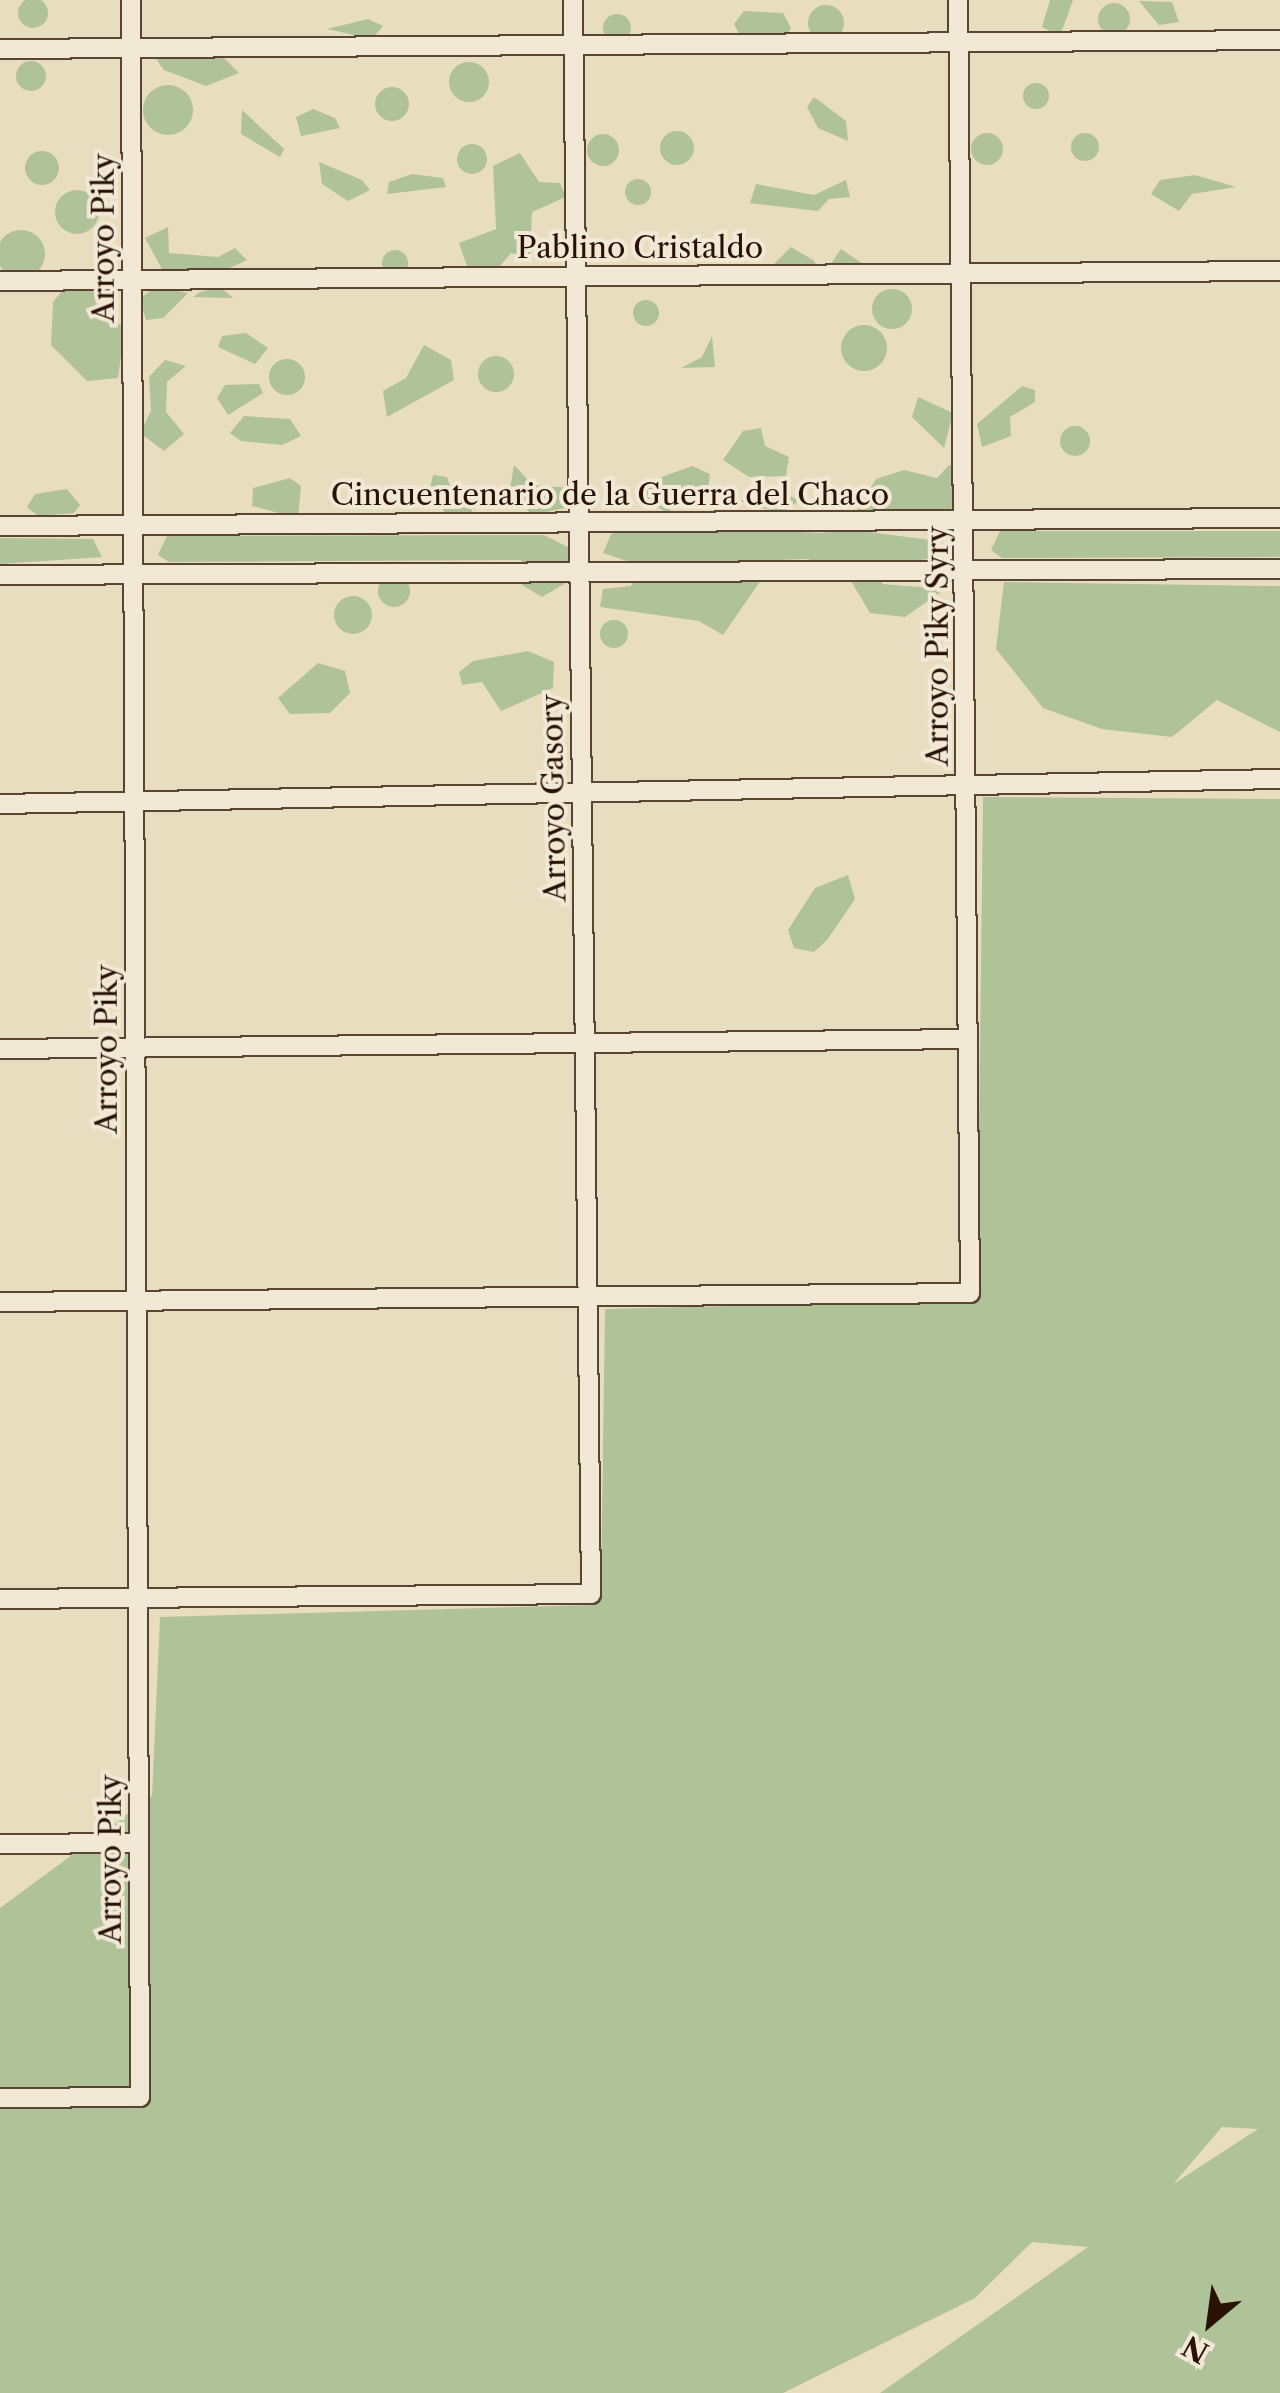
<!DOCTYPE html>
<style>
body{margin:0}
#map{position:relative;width:1280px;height:2393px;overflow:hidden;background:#e9ddbf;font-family:"Libre Caslon Text",serif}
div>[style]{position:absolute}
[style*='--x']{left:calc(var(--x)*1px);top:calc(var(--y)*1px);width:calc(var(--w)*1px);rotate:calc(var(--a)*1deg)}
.green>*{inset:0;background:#b0c297}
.round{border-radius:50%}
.roads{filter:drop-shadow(2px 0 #594532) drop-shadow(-2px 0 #594532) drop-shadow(0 2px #594532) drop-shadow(0 -2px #594532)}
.minor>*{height:18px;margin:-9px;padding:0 9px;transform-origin:9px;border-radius:9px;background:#f1e9d5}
span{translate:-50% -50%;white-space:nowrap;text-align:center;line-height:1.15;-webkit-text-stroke:8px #f1e9d5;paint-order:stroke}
.street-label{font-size:30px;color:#291203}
.north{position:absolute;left:1160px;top:2273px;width:100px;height:100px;-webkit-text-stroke:8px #f1e9d5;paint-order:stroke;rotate:209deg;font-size:28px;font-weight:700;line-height:40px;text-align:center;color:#291203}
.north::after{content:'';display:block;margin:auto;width:35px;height:45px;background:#291203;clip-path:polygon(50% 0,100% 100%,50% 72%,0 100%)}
</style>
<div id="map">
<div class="green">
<div class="round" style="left:18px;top:-2px;width:30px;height:30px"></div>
<div style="clip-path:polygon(1050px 0,1073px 0,1060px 36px,1042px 27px)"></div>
<div style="clip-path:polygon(1139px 1px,1172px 2px,1179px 22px,1159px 25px)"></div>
<div class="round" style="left:1098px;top:3px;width:32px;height:32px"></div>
<div class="round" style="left:808px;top:5px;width:36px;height:36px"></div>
<div style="clip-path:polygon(744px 11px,783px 13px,791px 28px,783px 40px,742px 40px,734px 24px)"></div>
<div class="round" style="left:603px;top:14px;width:28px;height:28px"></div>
<div style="clip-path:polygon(368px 19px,383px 26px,372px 39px,327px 29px)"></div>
<div style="clip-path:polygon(151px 52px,224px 58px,239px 73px,206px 86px,164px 70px)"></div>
<div class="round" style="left:16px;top:61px;width:30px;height:30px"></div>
<div class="round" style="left:449px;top:62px;width:40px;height:40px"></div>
<div class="round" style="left:1023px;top:83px;width:26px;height:26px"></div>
<div class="round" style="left:143px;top:85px;width:50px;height:50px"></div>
<div class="round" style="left:375px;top:87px;width:34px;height:34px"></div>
<div style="clip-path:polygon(814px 97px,846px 121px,848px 141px,818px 128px,807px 107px)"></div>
<div style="clip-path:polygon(313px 109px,335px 118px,340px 128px,301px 136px,296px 117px)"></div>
<div style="clip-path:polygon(242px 110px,284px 149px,280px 157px,241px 134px)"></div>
<div class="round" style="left:660px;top:131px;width:34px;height:34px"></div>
<div class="round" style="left:1071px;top:133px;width:28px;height:28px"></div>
<div class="round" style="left:971px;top:133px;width:32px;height:32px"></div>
<div class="round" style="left:587px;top:134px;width:32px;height:32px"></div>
<div class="round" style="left:457px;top:144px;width:30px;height:30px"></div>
<div class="round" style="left:25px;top:151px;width:34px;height:34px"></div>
<div style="clip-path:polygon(520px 153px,539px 182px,560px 183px,566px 197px,532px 212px,530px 258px,511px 253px,495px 272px,469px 272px,459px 243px,496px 229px,493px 166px)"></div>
<div style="clip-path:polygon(319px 162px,362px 180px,370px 190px,348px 201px,322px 184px)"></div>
<div style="clip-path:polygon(412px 174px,443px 178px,446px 187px,387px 194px,389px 182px)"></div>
<div style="clip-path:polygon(1195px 175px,1236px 187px,1192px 194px,1179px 211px,1151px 194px,1160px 180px)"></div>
<div class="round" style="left:625px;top:179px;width:26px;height:26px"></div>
<div style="clip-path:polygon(846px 180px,850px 197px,829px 199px,818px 211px,750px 203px,756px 184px,814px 195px)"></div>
<div class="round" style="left:55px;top:190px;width:44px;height:44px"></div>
<div style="clip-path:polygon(168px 227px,169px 253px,218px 257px,235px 248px,247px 260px,221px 272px,163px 271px,145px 238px)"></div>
<div class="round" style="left:-3px;top:230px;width:48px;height:48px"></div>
<div style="clip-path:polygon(791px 247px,813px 260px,818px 267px,769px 269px)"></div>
<div style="clip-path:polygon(841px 249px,863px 264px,862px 269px,826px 271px)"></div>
<div class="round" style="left:382px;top:250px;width:26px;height:26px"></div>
<div style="clip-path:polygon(67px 285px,94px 290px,103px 317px,125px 327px,118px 378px,87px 381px,51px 345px,53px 302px)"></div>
<div style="clip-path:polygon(156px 286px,188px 293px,163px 318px,146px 320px,140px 299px)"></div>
<div style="clip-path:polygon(220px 287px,233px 298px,193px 297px,200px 292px)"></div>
<div class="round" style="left:872px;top:289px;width:40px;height:40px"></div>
<div class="round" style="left:633px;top:300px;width:26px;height:26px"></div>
<div class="round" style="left:841px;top:325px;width:46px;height:46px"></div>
<div style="clip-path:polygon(246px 333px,268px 348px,255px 364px,218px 347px,222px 336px)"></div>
<div style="clip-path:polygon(712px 336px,715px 367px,681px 368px,702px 357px)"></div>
<div style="clip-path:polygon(424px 345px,451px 360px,454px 380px,387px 417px,383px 391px,406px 378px)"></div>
<div class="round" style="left:478px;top:356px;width:36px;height:36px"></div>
<div class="round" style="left:269px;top:359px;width:36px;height:36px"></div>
<div style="clip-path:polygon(165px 360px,186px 366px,167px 382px,166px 412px,184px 434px,164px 451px,140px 433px,151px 411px,149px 377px)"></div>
<div style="clip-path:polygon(225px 385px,259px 384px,263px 393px,228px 415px,217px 398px)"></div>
<div style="clip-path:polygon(1022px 386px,1035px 390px,1035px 402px,1010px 417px,1011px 436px,982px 447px,977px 424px)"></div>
<div style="clip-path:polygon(918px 397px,953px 413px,944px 448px,912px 417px)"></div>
<div style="clip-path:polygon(244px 416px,290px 419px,301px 436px,282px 445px,241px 441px,230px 433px)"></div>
<div class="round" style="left:1060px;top:426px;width:30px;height:30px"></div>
<div style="clip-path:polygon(761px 428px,765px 446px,789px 457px,786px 476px,749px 477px,723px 460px,743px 431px)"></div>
<div style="clip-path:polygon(514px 465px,533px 485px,571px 488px,574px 506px,532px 515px,510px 489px)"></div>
<div style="clip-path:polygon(949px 465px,959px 466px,951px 511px,869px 532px,938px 541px,928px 559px,880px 565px,882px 584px,945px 589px,905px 617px,870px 613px,851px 581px,811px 571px,809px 559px,775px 560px,723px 635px,699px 621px,600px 607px,603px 589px,631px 586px,642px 566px,603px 553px,611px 534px,643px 526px,824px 533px,850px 521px,876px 479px,904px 470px,937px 478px)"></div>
<div style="clip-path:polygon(692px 466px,710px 474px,707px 498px,683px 498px,667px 513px,645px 499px,648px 482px)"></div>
<div style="clip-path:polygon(433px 475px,447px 477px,454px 498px,470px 500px,473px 518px,448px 516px,429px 493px)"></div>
<div style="clip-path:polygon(290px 478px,301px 486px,298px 518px,252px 506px,253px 488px)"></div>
<div style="clip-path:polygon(67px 489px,80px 505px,74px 513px,38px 516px,27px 507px,35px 494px)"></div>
<div style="clip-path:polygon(784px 492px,799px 501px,781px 513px,738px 501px)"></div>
<div style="clip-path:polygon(1000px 531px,1280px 531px,1280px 557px,1002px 558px,991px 550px)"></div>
<div style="clip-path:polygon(544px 535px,576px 551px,576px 577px,542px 597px,522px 585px,521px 560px,169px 562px,158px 555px,167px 536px)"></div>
<div style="clip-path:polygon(0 538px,93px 539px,102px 557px,0 564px)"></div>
<div class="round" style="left:378px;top:575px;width:32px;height:32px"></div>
<div style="clip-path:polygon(1004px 582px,1280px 586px,1280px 732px,1217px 700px,1172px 737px,1102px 729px,1043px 708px,996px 649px)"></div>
<div class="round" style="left:334px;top:596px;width:38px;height:38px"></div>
<div class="round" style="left:600px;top:620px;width:28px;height:28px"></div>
<div style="clip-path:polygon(528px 651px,554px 662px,553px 688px,501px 711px,482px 682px,462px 685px,459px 672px,473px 661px)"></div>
<div style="clip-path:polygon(318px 663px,345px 671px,350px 693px,330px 713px,290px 714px,278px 698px)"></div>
<div style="clip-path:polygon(evenodd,983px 797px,1280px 799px,1280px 2393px,880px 2393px,1088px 2247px,1032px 2242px,975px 2298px,783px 2393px,0 2393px,0 1908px,152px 1796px,160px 1617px,592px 1605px,601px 1589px,605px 1309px,977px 1300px,983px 797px,1222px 2127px,1258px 2129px,1175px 2183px,1175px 2182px,1222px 2127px)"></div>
<div style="clip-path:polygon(848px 875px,855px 899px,827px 940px,814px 952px,794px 948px,788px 930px,815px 888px)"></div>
</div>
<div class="roads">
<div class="minor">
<div style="--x:0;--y:49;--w:1280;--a:-0.4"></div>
<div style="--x:0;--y:281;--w:1280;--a:-0.45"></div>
<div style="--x:0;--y:526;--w:1280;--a:-0.36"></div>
<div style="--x:0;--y:575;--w:1280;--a:-0.27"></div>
<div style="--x:0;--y:804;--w:1280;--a:-1.12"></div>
<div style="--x:0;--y:1049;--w:968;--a:-0.59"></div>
<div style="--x:0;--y:1302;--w:970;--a:-0.53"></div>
<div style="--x:970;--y:1293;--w:1293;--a:-90.53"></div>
<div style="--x:0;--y:1599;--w:591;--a:-0.48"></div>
<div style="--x:591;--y:1594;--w:1594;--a:-90.65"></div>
<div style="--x:0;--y:1844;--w:139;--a:-0.4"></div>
<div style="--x:0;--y:2098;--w:140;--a:-0.4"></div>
<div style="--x:140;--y:2097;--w:2097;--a:-90.25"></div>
</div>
</div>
<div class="street-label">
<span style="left:104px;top:238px;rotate:-90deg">Arroyo Piky</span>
<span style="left:640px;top:248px">Pablino Cristaldo</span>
<span style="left:610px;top:495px">Cincuentenario de la Guerra del Chaco</span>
<span style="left:938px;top:646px;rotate:-90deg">Arroyo Piky Syry</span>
<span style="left:554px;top:798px;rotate:-91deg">Arroyo Gasory</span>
<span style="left:107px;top:1049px;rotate:-90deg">Arroyo Piky</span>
<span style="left:111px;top:1859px;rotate:-90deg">Arroyo Piky</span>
</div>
<div class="north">N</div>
</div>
